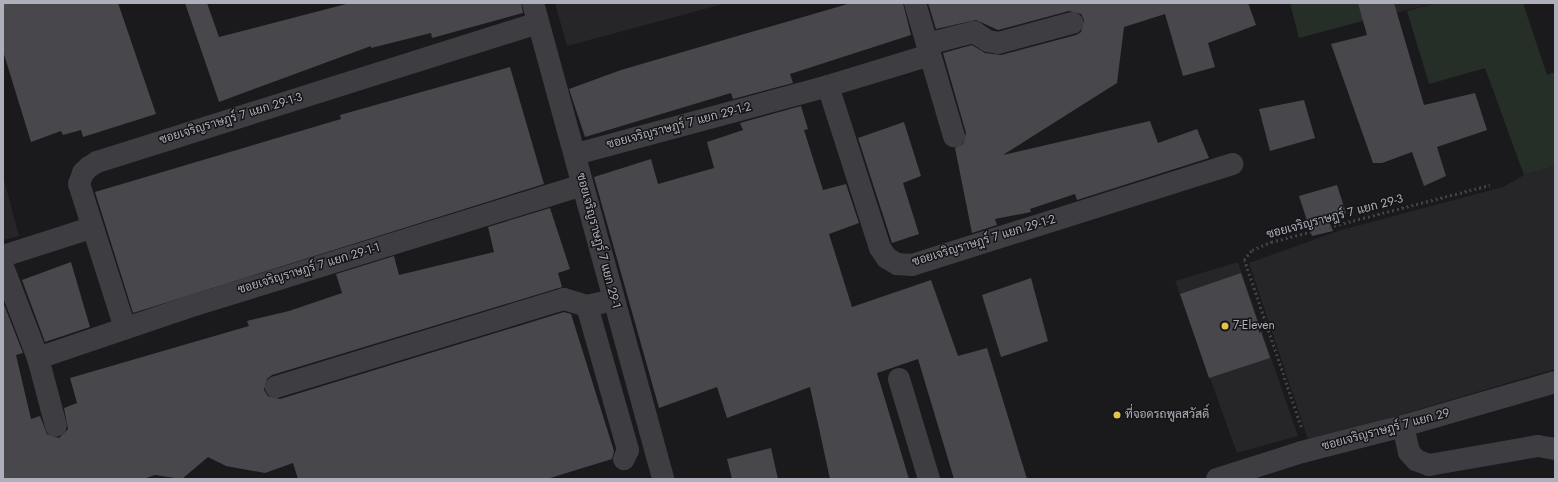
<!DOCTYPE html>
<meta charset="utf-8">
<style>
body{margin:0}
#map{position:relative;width:1558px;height:482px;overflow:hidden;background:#1a1a1c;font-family:Jost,Sarabun,sans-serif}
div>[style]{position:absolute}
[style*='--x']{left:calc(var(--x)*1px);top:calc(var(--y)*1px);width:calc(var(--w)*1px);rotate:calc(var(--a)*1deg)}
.built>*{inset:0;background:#262629}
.green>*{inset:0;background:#262e28}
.building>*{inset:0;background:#47474c}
.path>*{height:2.5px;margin-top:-1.25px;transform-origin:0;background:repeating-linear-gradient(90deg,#414247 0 2px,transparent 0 5px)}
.minor>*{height:22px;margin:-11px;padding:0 11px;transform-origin:11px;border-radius:11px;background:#3d3d42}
.dots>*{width:11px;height:11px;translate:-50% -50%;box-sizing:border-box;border:2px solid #151517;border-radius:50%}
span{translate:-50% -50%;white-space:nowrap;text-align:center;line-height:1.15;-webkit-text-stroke:3px #151517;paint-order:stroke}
.street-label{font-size:12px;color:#adb0ba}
.poi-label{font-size:12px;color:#adb0ba}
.left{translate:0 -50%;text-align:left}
.frame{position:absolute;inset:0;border:4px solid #adb0ba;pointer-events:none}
</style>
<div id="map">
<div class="built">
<div style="clip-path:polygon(555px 3px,727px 3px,567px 46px)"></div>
<div style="clip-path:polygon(1366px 3px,1437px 3px,1370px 19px)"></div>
<div style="clip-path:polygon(1555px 166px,1555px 369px,1309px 442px,1249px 263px,1341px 230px,1503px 187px,1524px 175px)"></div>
<div style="clip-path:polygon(3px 176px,19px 236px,3px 240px)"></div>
<div style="clip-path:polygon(1238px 262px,1298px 436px,1237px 453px,1175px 281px)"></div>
</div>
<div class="green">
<div style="clip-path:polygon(1290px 3px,1366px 3px,1370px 19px,1299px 38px)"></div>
<div style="clip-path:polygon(1437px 3px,1523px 3px,1547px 75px,1555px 72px,1555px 166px,1524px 175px,1485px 68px,1429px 84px,1407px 11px)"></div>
</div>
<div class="building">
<div style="clip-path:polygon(3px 3px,118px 3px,156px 114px,83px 137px,81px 130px,63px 135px,61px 131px,31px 142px,3px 51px)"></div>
<div style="clip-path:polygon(185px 3px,207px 3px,219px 37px,350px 3px,521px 3px,523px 13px,432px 38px,431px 33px,371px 48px,371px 46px,219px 102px)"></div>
<div style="clip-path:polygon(851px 3px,903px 3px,911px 35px,790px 74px,793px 83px,733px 99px,731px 93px,585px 137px,569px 89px,621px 70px)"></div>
<div style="clip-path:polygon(928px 3px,1248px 3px,1256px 25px,1208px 43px,1215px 67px,1183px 76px,1165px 14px,1124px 27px,1117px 83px,1003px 155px,1150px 121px,1158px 143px,1197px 129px,1209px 158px,1077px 200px,1075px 194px,1030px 209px,1031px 212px,995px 219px,997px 225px,972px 233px,955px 148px,963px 144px,966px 133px,943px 53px,972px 45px,985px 53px,1001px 55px,1076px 35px,1081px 32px,1084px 20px,1081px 14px,1069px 11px,998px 30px,976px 20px,936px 29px)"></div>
<div style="clip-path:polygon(1358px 3px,1394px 3px,1424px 105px,1475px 93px,1487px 130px,1437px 147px,1446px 176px,1424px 186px,1412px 152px,1382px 163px,1373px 163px,1331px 44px,1367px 35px)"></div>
<div style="clip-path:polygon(510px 67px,544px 184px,133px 313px,95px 192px,341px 119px,340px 115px)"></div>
<div style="clip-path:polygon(1304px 100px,1315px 138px,1270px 151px,1259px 109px)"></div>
<div style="clip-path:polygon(801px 106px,808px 129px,804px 130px,823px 190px,846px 184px,859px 223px,829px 234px,852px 307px,931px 280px,958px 356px,987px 348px,1027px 479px,954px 479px,918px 359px,877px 373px,909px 479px,830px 479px,810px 387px,727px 418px,717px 387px,659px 408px,594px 177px,651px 159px,658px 184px,714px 168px,707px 142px,743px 130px,740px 123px)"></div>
<div style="clip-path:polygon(904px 122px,921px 176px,903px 183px,919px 234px,892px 243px,858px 138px)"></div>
<div style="clip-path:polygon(1337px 185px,1346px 213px,1328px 219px,1333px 231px,1312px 236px,1299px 196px)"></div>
<div style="clip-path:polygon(550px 208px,570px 269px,558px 273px,562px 287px,272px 375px,267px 379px,264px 390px,268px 396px,280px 399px,564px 312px,571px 314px,614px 451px,612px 459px,547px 479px,298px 479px,293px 463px,265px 473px,226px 466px,208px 457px,182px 479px,155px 475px,143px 479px,3px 479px,3px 302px,23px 353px,16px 355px,31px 419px,40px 416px,47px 434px,59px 438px,68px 429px,64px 408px,77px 403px,70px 378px,249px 326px,247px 321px,289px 311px,342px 293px,336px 274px,394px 256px,399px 275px,494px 252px,488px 227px)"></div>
<div style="clip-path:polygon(71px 262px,90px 327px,45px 342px,22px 280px)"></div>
<div style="clip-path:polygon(1241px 273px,1270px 358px,1209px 378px,1180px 294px)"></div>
<div style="clip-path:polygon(1031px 278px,1048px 341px,1001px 357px,982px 295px)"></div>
<div style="clip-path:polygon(771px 448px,778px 479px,732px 479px,727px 459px)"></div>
</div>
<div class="path">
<div style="--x:1301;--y:427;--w:176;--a:-108.8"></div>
<div style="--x:1244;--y:260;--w:13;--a:-51"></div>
<div style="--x:1252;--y:250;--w:21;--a:-23"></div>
<div style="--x:1271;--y:242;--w:226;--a:-14.6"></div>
</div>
<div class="minor">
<div style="--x:533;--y:3;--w:493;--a:74.7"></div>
<div style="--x:915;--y:3;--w:139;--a:73.7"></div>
<div style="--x:927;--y:44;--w:49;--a:-14.3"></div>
<div style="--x:974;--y:32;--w:17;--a:33"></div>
<div style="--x:988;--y:41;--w:10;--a:11"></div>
<div style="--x:998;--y:43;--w:77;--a:-15.1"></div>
<div style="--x:828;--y:86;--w:107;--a:-16.9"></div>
<div style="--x:576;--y:154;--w:261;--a:-15.1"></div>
<div style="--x:828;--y:86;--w:170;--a:72.2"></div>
<div style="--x:880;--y:248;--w:12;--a:55"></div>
<div style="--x:887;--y:258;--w:12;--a:31"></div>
<div style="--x:897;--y:264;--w:15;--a:4"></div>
<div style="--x:912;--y:265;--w:336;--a:-17.5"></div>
<div style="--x:3;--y:256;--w:92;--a:-17.7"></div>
<div style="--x:3;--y:267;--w:97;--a:69"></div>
<div style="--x:38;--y:358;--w:70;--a:75.2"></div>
<div style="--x:587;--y:306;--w:150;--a:74.1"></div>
<div style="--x:628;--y:450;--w:10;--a:114"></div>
<div style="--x:125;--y:328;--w:151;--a:-107.7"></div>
<div style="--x:79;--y:184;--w:12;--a:-70"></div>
<div style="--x:83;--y:173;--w:8;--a:-45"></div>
<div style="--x:89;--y:167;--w:9;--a:-32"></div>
<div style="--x:97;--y:162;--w:462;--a:-17.5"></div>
<div style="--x:38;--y:358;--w:166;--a:-18.7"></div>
<div style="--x:195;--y:305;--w:405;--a:-17.2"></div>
<div style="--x:899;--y:379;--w:104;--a:73.3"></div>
<div style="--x:276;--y:387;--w:301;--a:-17"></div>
<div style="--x:564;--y:299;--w:24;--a:17"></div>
<div style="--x:587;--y:306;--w:27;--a:-13"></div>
<div style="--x:1403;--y:426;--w:27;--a:77"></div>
<div style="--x:1409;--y:452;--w:11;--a:49"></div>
<div style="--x:1416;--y:460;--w:14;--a:21"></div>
<div style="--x:1429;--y:465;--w:111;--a:-9.9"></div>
<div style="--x:1538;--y:446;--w:17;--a:10"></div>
<div style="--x:1217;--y:479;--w:89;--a:-17.6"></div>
<div style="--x:1302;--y:452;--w:104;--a:-14.4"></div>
<div style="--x:1403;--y:426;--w:158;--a:-16.1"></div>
</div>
<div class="dots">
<div style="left:1225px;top:326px;background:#e5c248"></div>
<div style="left:1117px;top:415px;background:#e5c248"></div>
</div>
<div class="street-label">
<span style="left:231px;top:119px;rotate:-17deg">ซอยเจริญราษฎร์ 7 แยก 29-1-3</span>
<span style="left:679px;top:126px;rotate:-15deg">ซอยเจริญราษฎร์ 7 แยก 29-1-2</span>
<span style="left:1335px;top:217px;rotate:-15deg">ซอยเจริญราษฎร์ 7 แยก 29-3</span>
<span style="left:598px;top:241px;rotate:75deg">ซอยเจริญราษฎร์ 7 แยก 29-1</span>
<span style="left:984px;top:241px;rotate:-17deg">ซอยเจริญราษฎร์ 7 แยก 29-1-2</span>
<span style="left:309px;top:269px;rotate:-17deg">ซอยเจริญราษฎร์ 7 แยก 29-1-1</span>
<span style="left:1386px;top:430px;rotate:-15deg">ซอยเจริญราษฎร์ 7 แยก 29</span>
</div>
<div class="poi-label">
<span class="left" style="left:1233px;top:326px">7-Eleven</span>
<span class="left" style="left:1125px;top:415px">ที่จอดรถพูลสวัสดิ์</span>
</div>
<div class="frame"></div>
</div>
